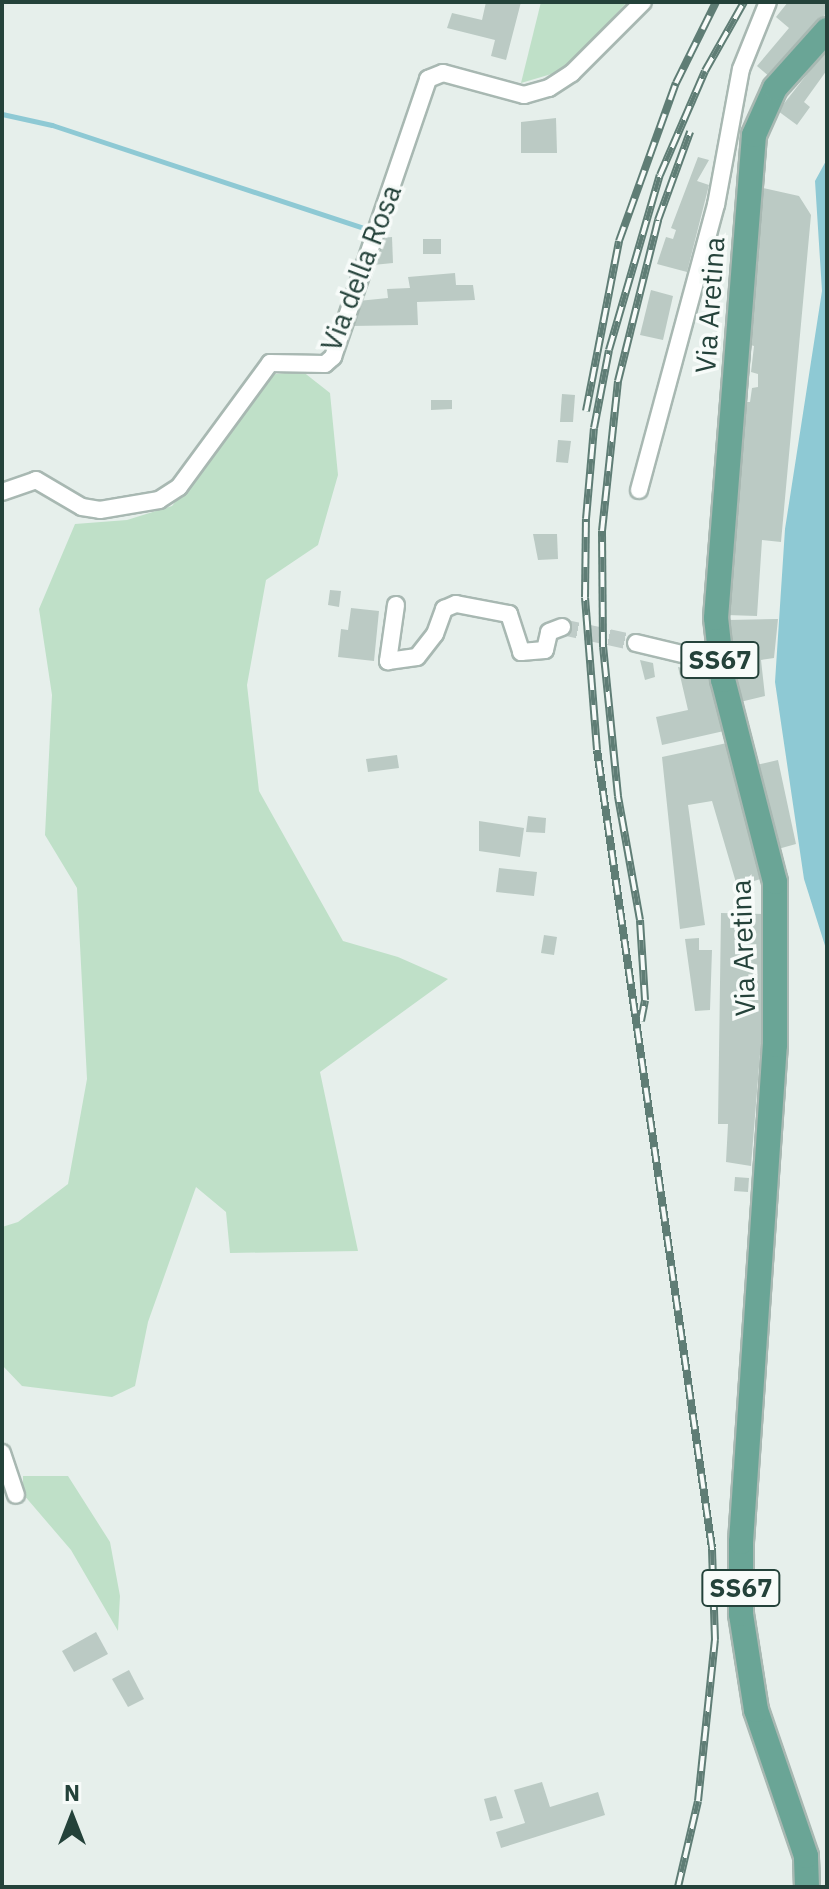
<!DOCTYPE html>
<style>
body{margin:0}
#map{position:relative;width:829px;height:1889px;overflow:hidden;background:#e6efeb;font-family:"IBM Plex Sans",sans-serif}
div>[style]{position:absolute}
[style*='--x']{left:calc(var(--x)*1px);top:calc(var(--y)*1px);width:calc(var(--w)*1px);rotate:calc(var(--a)*1deg)}
.green>*{inset:0;background:#bfe0c8}
.water>*{inset:0;background:#8ec9d4}
.stream>*{height:5px;margin:-2.5px;padding:0 2.5px;transform-origin:2.5px;border-radius:2.5px;background:#8ec9d4}
.building>*{inset:0;background:#bbcac4}
.street-tunnel>*{height:16px;margin-top:-8px;transform-origin:0;background:repeating-linear-gradient(90deg,#bfccc8 0 16px,transparent 0 24px)}
.roads{filter:drop-shadow(2px 0 #a8b8b2) drop-shadow(-2px 0 #a8b8b2) drop-shadow(0 2px #a8b8b2) drop-shadow(0 -2px #a8b8b2)}
.street>*{height:16px;margin:-8px;padding:0 8px;transform-origin:8px;border-radius:8px;background:#fff}
.primary>*{height:24px;margin:-12px;padding:0 12px;transform-origin:12px;border-radius:12px;background:#6aa596}
.rail>*{height:8px;margin-top:-4px;transform-origin:0;background:repeating-linear-gradient(90deg,#f7fbf9 0 15px,#5f7d75 0 30px);box-sizing:border-box;border-block:2px solid #5f7d75}
span{translate:-50% -50%;white-space:nowrap;text-align:center;line-height:1.15;-webkit-text-stroke:7px #f7fbf9;paint-order:stroke}
.shield-label span{padding:2px 6px;background:#f7fbf9;border:2px solid;border-radius:6px;-webkit-text-stroke-width:0}
.shield-label{font-size:26px;color:#24423a;font-weight:700}
.street-label{font-size:28px;color:#24423a}
.frame{position:absolute;inset:0;border:4px solid #24423a;pointer-events:none}
.north{position:absolute;left:32px;top:1777px;width:80px;height:80px;-webkit-text-stroke:6px #f7fbf9;paint-order:stroke;rotate:0deg;font-size:22px;font-weight:700;line-height:32px;text-align:center;color:#24423a}
.north::after{content:'';display:block;margin:auto;width:28px;height:36px;background:#24423a;clip-path:polygon(50% 0,100% 100%,50% 72%,0 100%)}
</style>
<div id="map">
<div class="green">
<div style="clip-path:polygon(541px 2px,627px 2px,565px 70px,521px 83px)"></div>
<div style="clip-path:polygon(302px 371px,330px 393px,338px 475px,318px 545px,266px 580px,247px 685px,259px 791px,343px 941px,398px 957px,448px 979px,320px 1072px,358px 1251px,230px 1253px,226px 1212px,196px 1187px,148px 1322px,135px 1386px,112px 1397px,22px 1386px,2px 1365px,2px 1227px,18px 1222px,68px 1184px,87px 1079px,77px 888px,45px 835px,52px 695px,39px 609px,75px 524px,127px 520px,172px 506px,225px 441px,268px 375px)"></div>
<div style="clip-path:polygon(23px 1476px,68px 1476px,110px 1542px,120px 1596px,118px 1631px,71px 1550px,23px 1494px)"></div>
</div>
<div class="water">
<div style="clip-path:polygon(827px 159px,827px 952px,804px 879px,775px 682px,785px 529px,822px 291px,815px 181px)"></div>
</div>
<div class="stream">
<div style="--x:2;--y:114;--w:51;--a:12.4"></div>
<div style="--x:52;--y:125;--w:332;--a:18.3"></div>
</div>
<div class="building">
<div style="clip-path:polygon(486px 2px,521px 2px,506px 60px,491px 56px,495px 40px,447px 28px,452px 13px,482px 20px)"></div>
<div style="clip-path:polygon(788px 2px,827px 2px,827px 12px,771px 78px,757px 66px,789px 28px,776px 17px)"></div>
<div style="clip-path:polygon(827px 49px,827px 70px,804px 102px,810px 107px,797px 125px,778px 111px)"></div>
<div style="clip-path:polygon(556px 118px,557px 153px,521px 153px,521px 122px)"></div>
<div style="clip-path:polygon(698px 157px,709px 160px,697px 181px,709px 185px,687px 272px,657px 264px,666px 237px,673px 239px,676px 230px,671px 228px)"></div>
<div style="clip-path:polygon(759px 187px,799px 196px,811px 215px,781px 542px,762px 540px,757px 616px,727px 615px,742px 402px,750px 402px,752px 388px,758px 387px,758px 374px,751px 372px,754px 346px,747px 344px)"></div>
<div style="clip-path:polygon(392px 237px,393px 263px,373px 265px,380px 238px)"></div>
<div style="clip-path:polygon(423px 239px,441px 239px,441px 254px,423px 254px)"></div>
<div style="clip-path:polygon(455px 273px,456px 285px,473px 285px,475px 300px,417px 302px,418px 325px,350px 326px,358px 301px,388px 298px,387px 289px,410px 288px,408px 277px)"></div>
<div style="clip-path:polygon(651px 290px,673px 296px,663px 340px,640px 335px)"></div>
<div style="clip-path:polygon(562px 394px,575px 395px,573px 422px,560px 422px)"></div>
<div style="clip-path:polygon(431px 400px,452px 400px,452px 409px,431px 410px)"></div>
<div style="clip-path:polygon(558px 440px,571px 441px,568px 463px,556px 462px)"></div>
<div style="clip-path:polygon(533px 534px,557px 534px,558px 559px,538px 560px)"></div>
<div style="clip-path:polygon(330px 590px,341px 591px,339px 607px,328px 605px)"></div>
<div style="clip-path:polygon(351px 608px,379px 611px,374px 661px,338px 657px,341px 629px,348px 630px)"></div>
<div style="clip-path:polygon(778px 619px,774px 658px,761px 660px,765px 696px,740px 702px,729px 620px)"></div>
<div style="clip-path:polygon(640px 660px,653px 663px,655px 677px,645px 680px)"></div>
<div style="clip-path:polygon(678px 667px,711px 674px,724px 731px,662px 745px,656px 717px,688px 710px)"></div>
<div style="clip-path:polygon(727px 743px,764px 878px,737px 886px,712px 801px,688px 805px,705px 925px,680px 929px,662px 757px)"></div>
<div style="clip-path:polygon(397px 755px,399px 768px,368px 772px,366px 759px)"></div>
<div style="clip-path:polygon(778px 760px,796px 844px,778px 849px,756px 765px)"></div>
<div style="clip-path:polygon(528px 816px,546px 818px,545px 833px,526px 832px)"></div>
<div style="clip-path:polygon(479px 821px,524px 828px,520px 857px,479px 851px)"></div>
<div style="clip-path:polygon(499px 868px,537px 872px,534px 896px,496px 892px)"></div>
<div style="clip-path:polygon(721px 913px,765px 914px,763px 1017px,751px 1166px,726px 1162px,728px 1124px,718px 1124px)"></div>
<div style="clip-path:polygon(544px 935px,557px 937px,554px 955px,541px 953px)"></div>
<div style="clip-path:polygon(699px 938px,699px 950px,712px 950px,710px 1010px,695px 1011px,685px 939px)"></div>
<div style="clip-path:polygon(735px 1177px,749px 1178px,748px 1192px,734px 1191px)"></div>
<div style="clip-path:polygon(96px 1632px,108px 1654px,74px 1672px,62px 1651px)"></div>
<div style="clip-path:polygon(129px 1670px,144px 1699px,128px 1707px,112px 1679px)"></div>
<div style="clip-path:polygon(542px 1782px,550px 1807px,598px 1792px,605px 1815px,501px 1848px,496px 1832px,525px 1823px,514px 1790px)"></div>
<div style="clip-path:polygon(496px 1796px,503px 1818px,490px 1821px,484px 1799px)"></div>
</div>
<div class="street-tunnel">
<div style="--x:562;--y:627;--w:76;--a:12.2"></div>
</div>
<div class="roads">
<div class="street">
<div style="--x:639;--y:490;--w:295;--a:-74.9"></div>
<div style="--x:716;--y:205;--w:138;--a:-79.6"></div>
<div style="--x:741;--y:69;--w:72;--a:-68.1"></div>
<div style="--x:2;--y:492;--w:36;--a:-19"></div>
<div style="--x:36;--y:480;--w:53;--a:30.4"></div>
<div style="--x:82;--y:507;--w:18;--a:9"></div>
<div style="--x:100;--y:510;--w:60;--a:-9.6"></div>
<div style="--x:159;--y:500;--w:24;--a:-33"></div>
<div style="--x:179;--y:487;--w:154;--a:-53.7"></div>
<div style="--x:270;--y:363;--w:55;--a:1"></div>
<div style="--x:325;--y:364;--w:11;--a:-41"></div>
<div style="--x:333;--y:357;--w:294;--a:-71.1"></div>
<div style="--x:428;--y:79;--w:16;--a:-22"></div>
<div style="--x:443;--y:73;--w:84;--a:15.2"></div>
<div style="--x:524;--y:95;--w:26;--a:-16"></div>
<div style="--x:549;--y:88;--w:27;--a:-33"></div>
<div style="--x:572;--y:73;--w:100;--a:-45"></div>
<div style="--x:396;--y:605;--w:57;--a:98.1"></div>
<div style="--x:388;--y:661;--w:29;--a:-8"></div>
<div style="--x:417;--y:657;--w:29;--a:-52"></div>
<div style="--x:435;--y:634;--w:27;--a:-70"></div>
<div style="--x:444;--y:609;--w:13;--a:-23"></div>
<div style="--x:456;--y:604;--w:54;--a:10.7"></div>
<div style="--x:509;--y:614;--w:40;--a:72"></div>
<div style="--x:521;--y:652;--w:24;--a:-5"></div>
<div style="--x:545;--y:650;--w:18;--a:-77"></div>
<div style="--x:549;--y:632;--w:14;--a:-21"></div>
<div style="--x:636;--y:643;--w:86;--a:13.4"></div>
<div style="--x:2;--y:1453;--w:44;--a:71.6"></div>
</div>
<div class="primary">
<div style="--x:807;--y:1887;--w:31;--a:-92"></div>
<div style="--x:806;--y:1856;--w:154;--a:-108.9"></div>
<div style="--x:756;--y:1710;--w:97;--a:-98.9"></div>
<div style="--x:741;--y:1614;--w:72;--a:-90"></div>
<div style="--x:741;--y:1542;--w:498;--a:-86.1"></div>
<div style="--x:775;--y:1045;--w:163;--a:-90"></div>
<div style="--x:775;--y:882;--w:209;--a:-104.4"></div>
<div style="--x:723;--y:680;--w:62;--a:-96.4"></div>
<div style="--x:716;--y:618;--w:484;--a:-85.5"></div>
<div style="--x:754;--y:135;--w:51;--a:-65.9"></div>
<div style="--x:775;--y:88;--w:78;--a:-48.1"></div>
</div>
</div>
<div class="rail">
<div style="--x:586;--y:411;--w:173;--a:-79"></div>
<div style="--x:619;--y:241;--w:168;--a:-70.2"></div>
<div style="--x:676;--y:83;--w:90;--a:-63.7"></div>
<div style="--x:641;--y:1021;--w:21;--a:-79"></div>
<div style="--x:645;--y:1000;--w:80;--a:-93.6"></div>
<div style="--x:640;--y:920;--w:126;--a:-100.1"></div>
<div style="--x:618;--y:796;--w:150;--a:-95.7"></div>
<div style="--x:603;--y:647;--w:116;--a:-90.5"></div>
<div style="--x:602;--y:531;--w:151;--a:-83.9"></div>
<div style="--x:618;--y:381;--w:166;--a:-76"></div>
<div style="--x:658;--y:220;--w:94;--a:-70"></div>
<div style="--x:678;--y:1887;--w:88;--a:-76.9"></div>
<div style="--x:698;--y:1801;--w:162;--a:-84"></div>
<div style="--x:715;--y:1640;--w:92;--a:-91.9"></div>
<div style="--x:712;--y:1548;--w:806;--a:-98.2"></div>
<div style="--x:597;--y:750;--w:153;--a:-94.5"></div>
<div style="--x:585;--y:597;--w:78;--a:-89.3"></div>
<div style="--x:586;--y:519;--w:91;--a:-85"></div>
<div style="--x:594;--y:428;--w:79;--a:-79.1"></div>
<div style="--x:609;--y:350;--w:182;--a:-73.8"></div>
<div style="--x:660;--y:175;--w:113;--a:-66.6"></div>
<div style="--x:705;--y:71;--w:79;--a:-60.5"></div>
</div>
<div class="shield-label">
<span style="left:720px;top:660px">SS67</span>
<span style="left:741px;top:1588px">SS67</span>
</div>
<div class="street-label">
<span style="left:361px;top:268px;rotate:-69deg">Via della Rosa</span>
<span style="left:710px;top:305px;rotate:-86deg">Via Aretina</span>
<span style="left:743px;top:948px;rotate:-92deg">Via Aretina</span>
</div>
<div class="frame"></div>
<div class="north">N</div>
</div>
